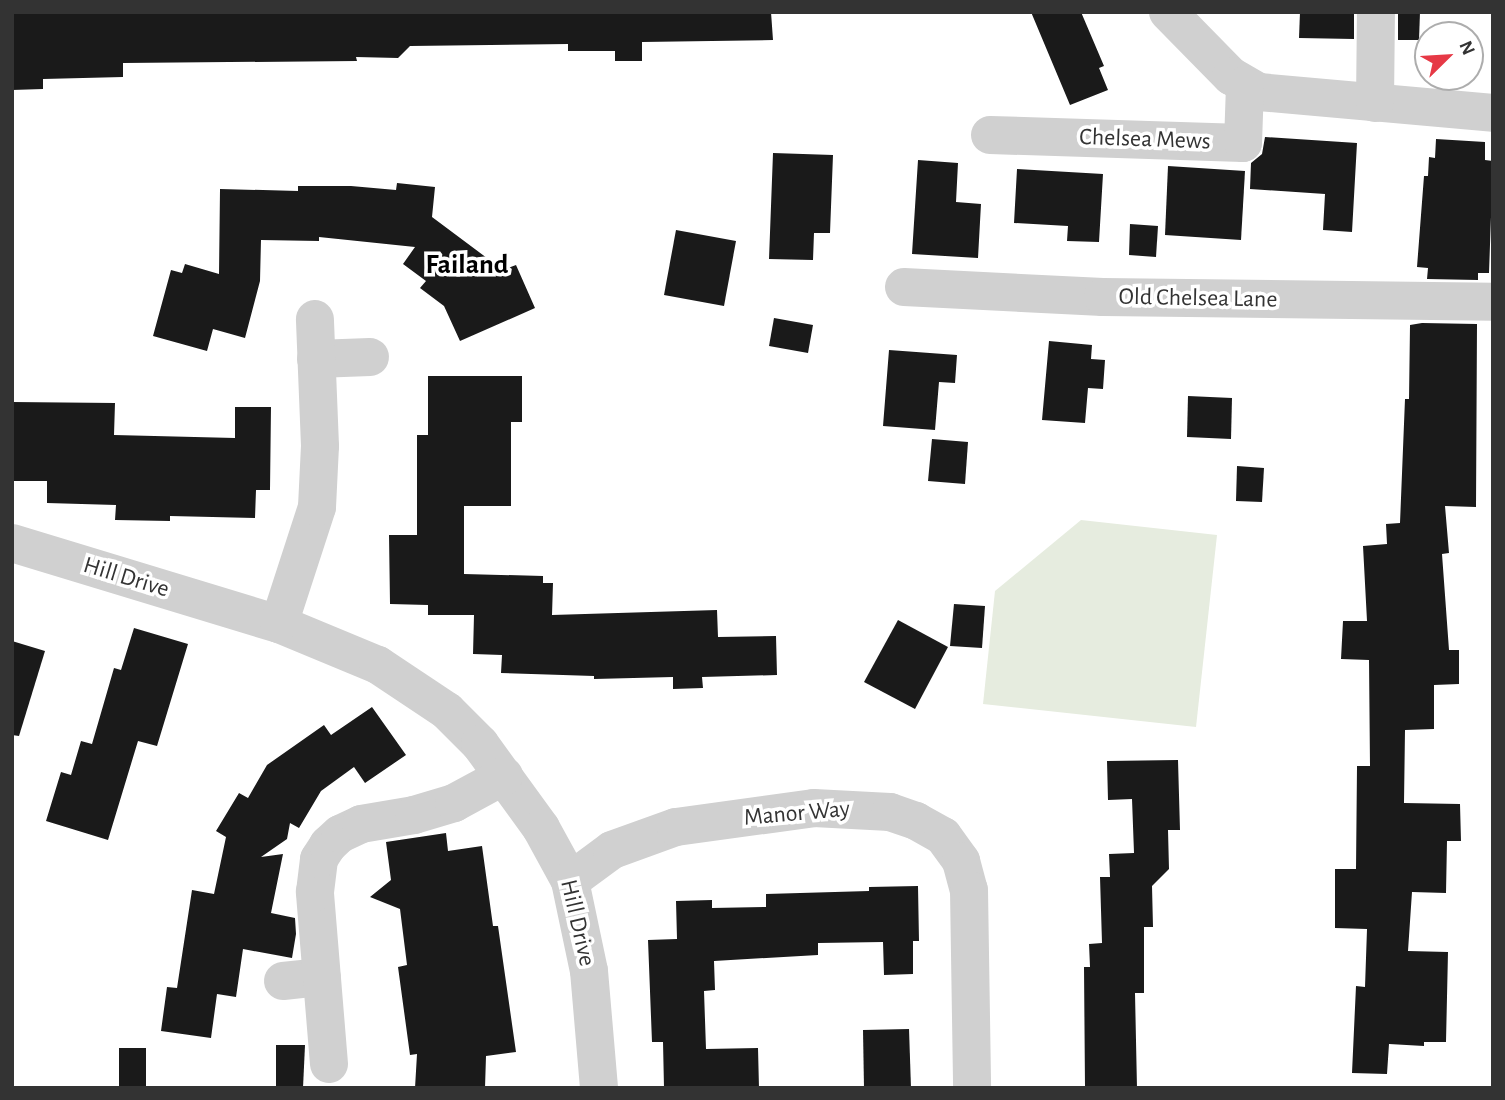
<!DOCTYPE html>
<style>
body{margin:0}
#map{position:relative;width:1505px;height:1100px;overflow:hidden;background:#fff;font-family:"Alegreya Sans",sans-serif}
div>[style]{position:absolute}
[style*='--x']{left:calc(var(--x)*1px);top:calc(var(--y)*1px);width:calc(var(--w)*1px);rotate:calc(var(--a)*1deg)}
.green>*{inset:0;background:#e6ecdf}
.building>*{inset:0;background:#1a1a1a}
.minor>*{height:38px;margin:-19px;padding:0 19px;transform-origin:19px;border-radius:19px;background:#d0d0d0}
span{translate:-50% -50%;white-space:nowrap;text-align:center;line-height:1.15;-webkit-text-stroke:7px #fff;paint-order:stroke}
.street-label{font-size:24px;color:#333}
.quarter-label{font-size:28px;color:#000;font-weight:700}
.frame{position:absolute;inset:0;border:14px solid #333;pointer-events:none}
.north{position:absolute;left:1414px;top:21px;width:70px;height:70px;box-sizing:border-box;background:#fff;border:2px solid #adadad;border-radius:50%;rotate:66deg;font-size:19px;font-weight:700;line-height:28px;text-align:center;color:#333}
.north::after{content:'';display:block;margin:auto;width:24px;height:32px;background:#e63946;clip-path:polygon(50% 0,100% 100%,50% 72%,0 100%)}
</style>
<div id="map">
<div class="green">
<div style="clip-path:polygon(1081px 520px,1217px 535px,1196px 727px,983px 704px,995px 591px)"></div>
</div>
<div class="building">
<div style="clip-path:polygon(12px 12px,771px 12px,773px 40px,642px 42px,642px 61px,615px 61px,615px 51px,568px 51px,568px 44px,410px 46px,398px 58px,356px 57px,357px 61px,123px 63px,123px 77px,43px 79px,43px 89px,12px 90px)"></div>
<div style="clip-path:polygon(1031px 12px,1081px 12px,1104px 66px,1099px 68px,1108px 90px,1070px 105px)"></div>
<div style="clip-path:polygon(1300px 12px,1354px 12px,1354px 39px,1299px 38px)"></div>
<div style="clip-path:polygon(1398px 12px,1420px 12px,1419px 40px,1398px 40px)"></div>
<div style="clip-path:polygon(1265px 137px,1357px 143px,1352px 232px,1323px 230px,1325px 194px,1250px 189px,1251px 163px,1262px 154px)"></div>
<div style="clip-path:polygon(1436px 139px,1485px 142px,1485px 160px,1493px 161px,1489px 273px,1478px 273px,1478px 280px,1427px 279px,1428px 268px,1417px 267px,1424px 176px,1428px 176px,1429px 157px,1435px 158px)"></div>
<div style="clip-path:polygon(773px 153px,833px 155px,830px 233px,814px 233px,813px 260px,769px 259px)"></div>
<div style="clip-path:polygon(918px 160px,958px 163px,956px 202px,981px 204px,978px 258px,912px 254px)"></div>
<div style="clip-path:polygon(1168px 166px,1245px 171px,1241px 240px,1165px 235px)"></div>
<div style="clip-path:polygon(1017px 169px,1103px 174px,1099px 242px,1067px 241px,1068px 226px,1014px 223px)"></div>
<div style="clip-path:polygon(397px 183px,435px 187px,432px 217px,503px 270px,516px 265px,535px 308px,460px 341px,444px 306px,420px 288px,426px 281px,403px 264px,415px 247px,319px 237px,319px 241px,261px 240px,260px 281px,245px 338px,213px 329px,207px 351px,153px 336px,171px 270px,182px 273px,185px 264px,219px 274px,220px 189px,298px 191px,298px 186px,351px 186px,396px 190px)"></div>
<div style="clip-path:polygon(1130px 224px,1158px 226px,1156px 257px,1129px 255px)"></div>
<div style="clip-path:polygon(676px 230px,736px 241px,724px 306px,664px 295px)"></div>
<div style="clip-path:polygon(774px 318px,813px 325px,808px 353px,769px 346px)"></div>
<div style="clip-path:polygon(1422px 323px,1477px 324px,1476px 507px,1445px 506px,1449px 553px,1442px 554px,1449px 650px,1459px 650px,1459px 684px,1434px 685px,1434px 729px,1405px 730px,1404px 803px,1460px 804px,1461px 841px,1447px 841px,1446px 893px,1412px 892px,1408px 951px,1448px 952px,1446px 1042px,1424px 1042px,1424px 1046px,1389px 1044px,1387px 1074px,1352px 1073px,1356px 986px,1365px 987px,1367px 929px,1335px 928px,1335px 869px,1356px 869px,1357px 766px,1370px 766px,1369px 660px,1341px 659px,1343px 621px,1367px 621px,1363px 546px,1387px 544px,1386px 524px,1400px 523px,1405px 399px,1409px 399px,1410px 325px)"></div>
<div style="clip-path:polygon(1049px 341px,1092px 345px,1091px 359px,1105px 360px,1103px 389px,1088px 388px,1085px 423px,1042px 420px)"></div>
<div style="clip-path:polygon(889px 350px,957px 355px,955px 383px,939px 382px,935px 430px,883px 426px)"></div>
<div style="clip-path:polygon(428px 376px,522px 376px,522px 422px,511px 422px,511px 506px,464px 506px,464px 574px,543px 576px,543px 583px,553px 583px,552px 615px,717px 610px,718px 637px,776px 636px,777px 675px,702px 677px,703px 688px,673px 689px,673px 677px,594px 679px,594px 676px,501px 673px,502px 655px,473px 654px,474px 615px,428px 615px,428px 605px,390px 604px,389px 535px,417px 535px,417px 435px,428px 435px)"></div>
<div style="clip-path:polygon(1188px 396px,1232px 398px,1231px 439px,1187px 437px)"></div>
<div style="clip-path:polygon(12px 402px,115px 403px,114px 435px,235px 438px,235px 407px,271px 407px,270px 490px,256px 490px,255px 518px,170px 516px,170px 521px,115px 520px,116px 505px,47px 503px,47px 481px,12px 481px)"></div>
<div style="clip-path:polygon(932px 439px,968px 442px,965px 484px,928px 481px)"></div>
<div style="clip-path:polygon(1237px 466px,1264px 468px,1262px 502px,1236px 501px)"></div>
<div style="clip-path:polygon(954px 604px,985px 606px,982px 648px,950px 646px)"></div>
<div style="clip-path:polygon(898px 620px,948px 647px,915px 709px,864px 682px)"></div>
<div style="clip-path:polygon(134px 628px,188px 644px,157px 746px,138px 741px,108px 840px,46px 821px,61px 772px,71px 775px,81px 741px,92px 744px,114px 668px,121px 670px)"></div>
<div style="clip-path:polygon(12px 641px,45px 651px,19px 736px,12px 735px)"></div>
<div style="clip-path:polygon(372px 707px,406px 755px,365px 783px,354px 767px,321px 791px,299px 828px,290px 823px,287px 839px,261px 857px,283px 854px,271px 913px,295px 918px,296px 934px,292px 958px,243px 949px,236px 997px,217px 994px,211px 1038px,161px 1031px,167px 987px,177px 988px,192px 890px,214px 894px,226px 837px,216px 831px,239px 793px,248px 798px,267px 765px,324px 725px,331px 735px)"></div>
<div style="clip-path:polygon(1178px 760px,1180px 830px,1168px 830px,1169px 869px,1152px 886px,1153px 927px,1144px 927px,1144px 993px,1135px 993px,1137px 1088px,1085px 1088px,1084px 967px,1090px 967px,1089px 944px,1102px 943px,1100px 877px,1110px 877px,1109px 854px,1134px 853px,1132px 799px,1108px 800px,1107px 761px)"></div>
<div style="clip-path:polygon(446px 833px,448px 851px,482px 846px,493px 926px,498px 926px,516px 1052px,486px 1056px,485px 1088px,415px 1088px,417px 1054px,410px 1055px,398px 967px,407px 965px,400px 909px,370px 897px,391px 880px,386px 842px)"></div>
<div style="clip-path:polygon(918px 886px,919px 941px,913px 941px,913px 974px,884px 975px,883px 942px,818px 943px,818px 955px,714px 961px,715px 990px,704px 991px,706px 1049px,758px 1048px,759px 1088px,664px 1088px,663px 1042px,652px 1042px,648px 940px,677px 939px,676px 901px,712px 900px,712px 908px,766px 907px,766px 894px,869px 891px,869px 887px)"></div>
<div style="clip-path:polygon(909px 1029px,911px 1088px,864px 1088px,863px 1030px)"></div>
<div style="clip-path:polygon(276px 1045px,305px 1045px,303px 1088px,276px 1088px)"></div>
<div style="clip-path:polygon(119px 1048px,146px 1048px,146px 1086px,119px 1086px)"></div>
</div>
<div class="minor">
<div style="--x:1168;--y:12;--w:90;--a:45.5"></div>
<div style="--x:1231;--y:76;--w:32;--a:30"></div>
<div style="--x:1259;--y:92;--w:235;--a:5.1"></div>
<div style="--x:1375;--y:103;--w:91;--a:-89.4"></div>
<div style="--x:990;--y:135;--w:253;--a:1.8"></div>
<div style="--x:1243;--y:143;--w:58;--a:-88"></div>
<div style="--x:904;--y:287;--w:199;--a:2.9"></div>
<div style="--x:1103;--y:297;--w:390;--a:0.7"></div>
<div style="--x:316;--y:359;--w:54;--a:-2.1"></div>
<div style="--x:12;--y:543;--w:279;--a:16.9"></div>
<div style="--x:279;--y:624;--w:107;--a:22.5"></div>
<div style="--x:378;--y:665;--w:83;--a:33.7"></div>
<div style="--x:447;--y:711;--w:47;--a:45"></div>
<div style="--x:480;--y:744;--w:104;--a:54"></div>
<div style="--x:541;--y:828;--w:60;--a:61.3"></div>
<div style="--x:570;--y:881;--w:92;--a:78.1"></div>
<div style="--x:589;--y:971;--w:117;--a:85.1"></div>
<div style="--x:279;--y:624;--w:123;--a:-72"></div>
<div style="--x:317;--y:507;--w:61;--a:-87.2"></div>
<div style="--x:320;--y:446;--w:127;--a:-92.3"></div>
<div style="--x:570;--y:881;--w:52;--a:-36.4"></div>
<div style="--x:612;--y:850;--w:68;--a:-19.8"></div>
<div style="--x:676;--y:827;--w:139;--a:-7.8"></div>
<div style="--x:814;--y:808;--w:76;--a:3"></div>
<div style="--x:890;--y:812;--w:28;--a:19"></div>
<div style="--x:916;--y:821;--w:31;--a:29"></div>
<div style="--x:943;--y:836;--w:31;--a:54"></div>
<div style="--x:961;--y:861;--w:30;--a:75"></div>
<div style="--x:969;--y:890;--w:198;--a:89.1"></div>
<div style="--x:283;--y:981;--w:39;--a:-6"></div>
<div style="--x:329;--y:1064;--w:173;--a:-94.7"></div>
<div style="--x:315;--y:892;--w:33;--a:-83"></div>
<div style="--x:319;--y:859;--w:17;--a:-57"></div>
<div style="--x:328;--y:845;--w:16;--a:-43"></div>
<div style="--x:340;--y:834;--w:23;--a:-25"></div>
<div style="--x:361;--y:824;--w:54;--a:-9.6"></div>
<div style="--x:414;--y:815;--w:42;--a:-16.7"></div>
<div style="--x:454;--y:803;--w:57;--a:-28.4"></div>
</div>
<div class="street-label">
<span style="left:1145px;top:140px;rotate:2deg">Chelsea Mews</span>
<span style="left:1198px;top:299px;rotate:1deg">Old Chelsea Lane</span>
<span style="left:126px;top:578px;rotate:17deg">Hill Drive</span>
<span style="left:797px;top:814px;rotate:-5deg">Manor Way</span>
<span style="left:577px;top:923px;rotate:77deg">Hill Drive</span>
</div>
<div class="quarter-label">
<span style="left:467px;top:265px">Failand</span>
</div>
<div class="frame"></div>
<div class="north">N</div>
</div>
